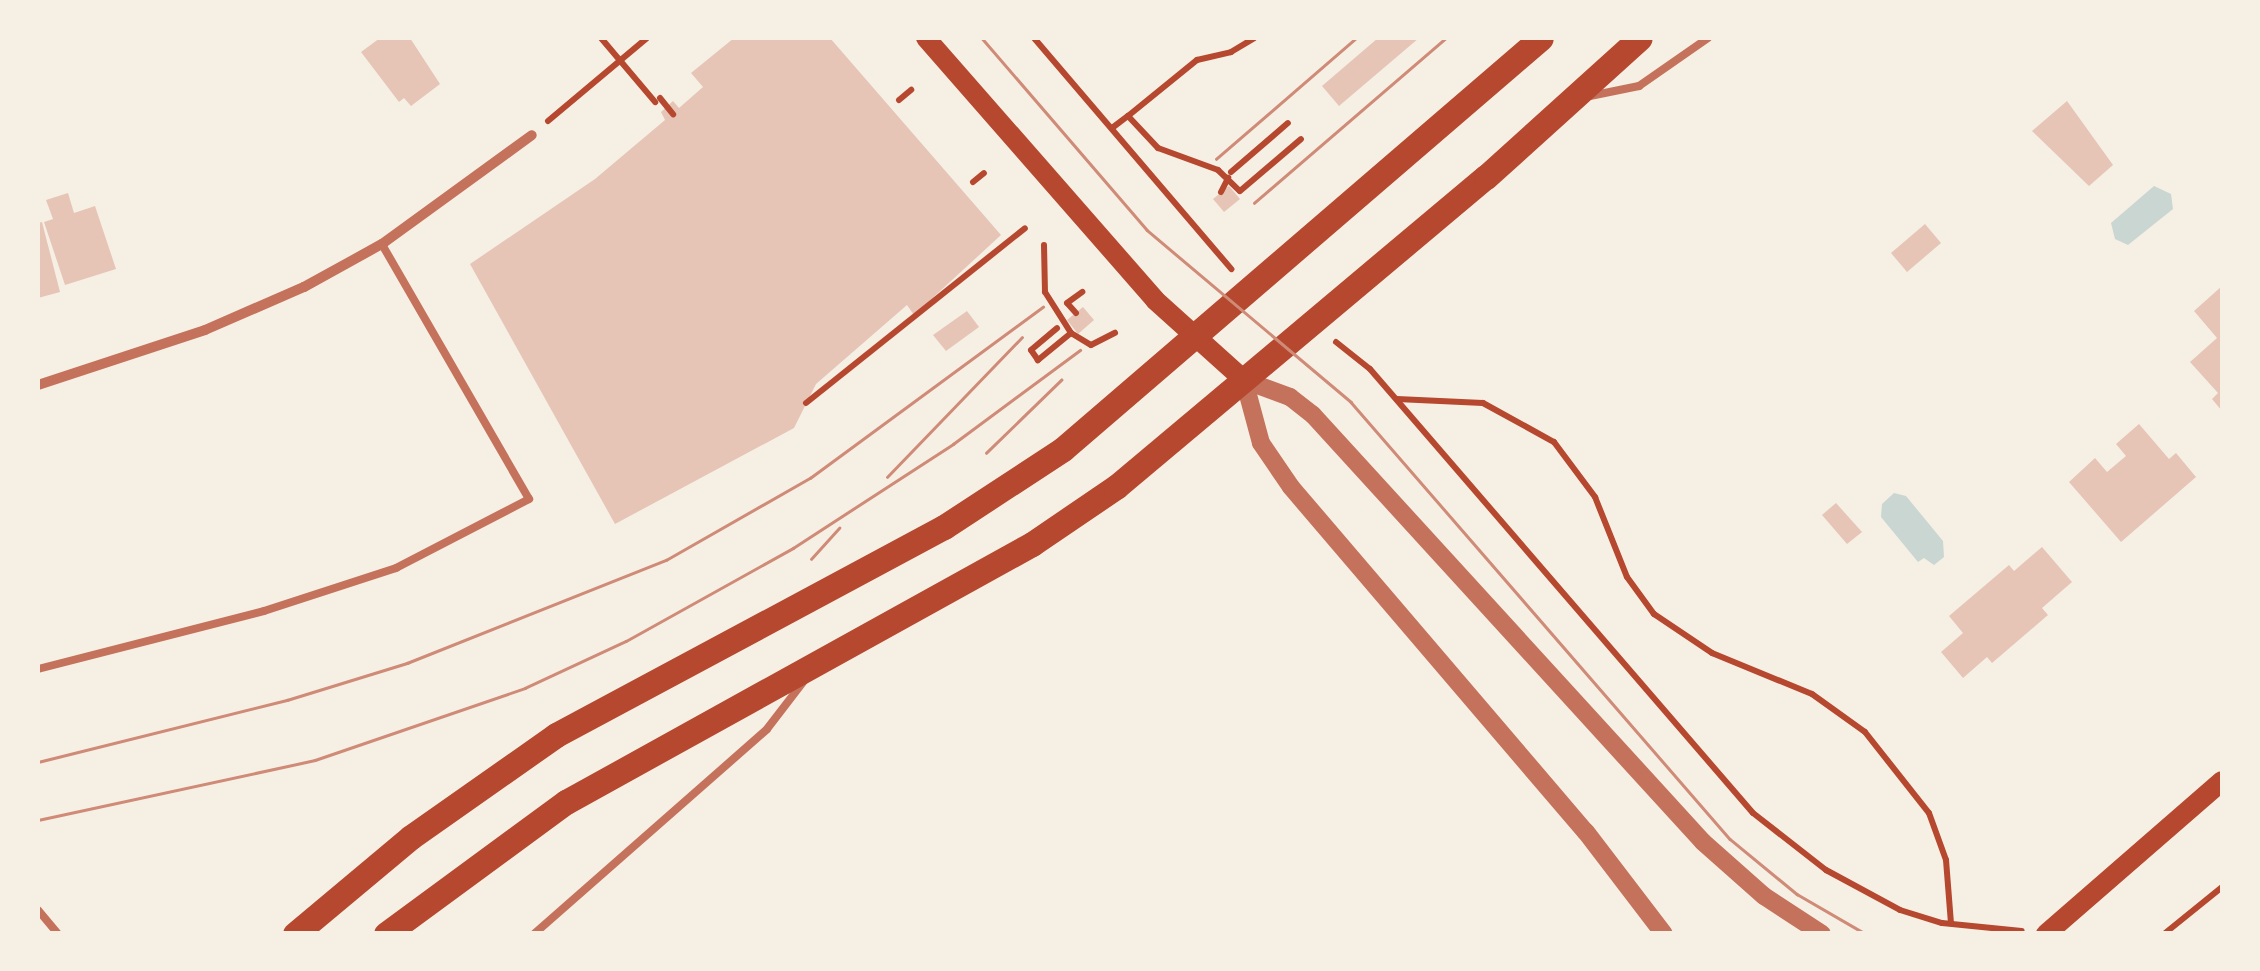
<!DOCTYPE html>
<style>
body{margin:0}
#map{position:relative;width:2260px;height:971px;overflow:hidden;background:#f6efe4;font-family:Raleway,sans-serif}
div>[style]{position:absolute}
[style*='--x']{left:calc(var(--x)*1px);top:calc(var(--y)*1px);width:calc(var(--w)*1px);rotate:calc(var(--a)*1deg)}
.water>*{inset:0;background:#c9d6d2}
.building>*{inset:0;background:#e6c5b7}
.path>*{height:6px;margin:-3px;padding:0 3px;transform-origin:3px;border-radius:3px;background:#b5482f}
.service>*{height:8px;margin:-4px;padding:0 4px;transform-origin:4px;border-radius:4px;background:#c5725c}
.minor>*{height:10px;margin:-5px;padding:0 5px;transform-origin:5px;border-radius:5px;background:#c5725c}
.tertiary>*{height:18px;margin:-9px;padding:0 9px;transform-origin:9px;border-radius:9px;background:#c5725c}
.secondary>*{height:20px;margin:-10px;padding:0 10px;transform-origin:10px;border-radius:10px;background:#b5482f}
.primary>*{height:25px;margin:-12.5px;padding:0 12.5px;transform-origin:12.5px;border-radius:12.5px;background:#b5482f}
.tram>*{height:2.5px;margin:-1.25px;padding:0 1.25px;transform-origin:1.25px;border-radius:1.25px;background:#cf8b77}
span{translate:-50% -50%;white-space:nowrap;text-align:center;line-height:1.15;-webkit-text-stroke:9px #f6efe4;paint-order:stroke}
.frame{position:absolute;inset:0;border:40px solid #f6efe4;pointer-events:none}
</style>
<div id="map">
<div class="water">
<div style="clip-path:polygon(2154px 186px,2171px 194px,2173px 209px,2128px 245px,2115px 239px,2111px 223px)"></div>
<div style="clip-path:polygon(1894px 493px,1906px 496px,1943px 541px,1944px 557px,1934px 565px,1924px 558px,1918px 562px,1881px 517px,1882px 504px)"></div>
</div>
<div class="building">
<div style="clip-path:polygon(380px 38px,410px 38px,440px 84px,411px 106px,404px 98px,399px 102px,361px 52px)"></div>
<div style="clip-path:polygon(734px 38px,830px 38px,1001px 235px,914px 315px,907px 305px,816px 384px,794px 428px,615px 524px,470px 264px,595px 179px,665px 120px,661px 112px,673px 101px,679px 108px,703px 87px,691px 73px)"></div>
<div style="clip-path:polygon(1378px 38px,1419px 38px,1339px 106px,1322px 86px)"></div>
<div style="clip-path:polygon(2067px 101px,2113px 165px,2089px 186px,2032px 131px)"></div>
<div style="clip-path:polygon(1229px 186px,1240px 199px,1224px 212px,1213px 199px)"></div>
<div style="clip-path:polygon(68px 193px,74px 213px,95px 206px,116px 269px,65px 285px,44px 222px,53px 219px,46px 200px)"></div>
<div style="clip-path:polygon(42px 222px,60px 292px,38px 298px,38px 223px)"></div>
<div style="clip-path:polygon(1925px 224px,1941px 243px,1907px 272px,1891px 253px)"></div>
<div style="clip-path:polygon(2222px 286px,2222px 411px,2212px 399px,2218px 393px,2190px 362px,2217px 338px,2194px 311px)"></div>
<div style="clip-path:polygon(1083px 307px,1094px 320px,1078px 334px,1067px 320px)"></div>
<div style="clip-path:polygon(967px 311px,979px 327px,946px 351px,933px 335px)"></div>
<div style="clip-path:polygon(2139px 424px,2169px 459px,2176px 453px,2196px 477px,2121px 542px,2069px 482px,2095px 458px,2107px 472px,2126px 456px,2116px 444px)"></div>
<div style="clip-path:polygon(1836px 503px,1862px 532px,1847px 544px,1822px 515px)"></div>
<div style="clip-path:polygon(2042px 547px,2072px 582px,2042px 608px,2048px 615px,1992px 663px,1987px 657px,1963px 678px,1941px 652px,1963px 633px,1949px 616px,2009px 565px,2014px 571px)"></div>
</div>
<div class="path">
<div style="--x:601;--y:38;--w:84;--a:49.8"></div>
<div style="--x:1034;--y:38;--w:304;--a:49.5"></div>
<div style="--x:660;--y:98;--w:21;--a:51"></div>
<div style="--x:899;--y:100;--w:16;--a:-40"></div>
<div style="--x:1128;--y:116;--w:89;--a:-39.1"></div>
<div style="--x:1197;--y:60;--w:35;--a:-13"></div>
<div style="--x:1231;--y:52;--w:27;--a:-31"></div>
<div style="--x:548;--y:121;--w:129;--a:-40"></div>
<div style="--x:1112;--y:128;--w:20;--a:-37"></div>
<div style="--x:1128;--y:116;--w:44;--a:46.8"></div>
<div style="--x:1158;--y:148;--w:64;--a:20.1"></div>
<div style="--x:1218;--y:170;--w:30;--a:44"></div>
<div style="--x:1240;--y:191;--w:80;--a:-40.4"></div>
<div style="--x:1231;--y:172;--w:75;--a:-40.7"></div>
<div style="--x:973;--y:182;--w:14;--a:-39"></div>
<div style="--x:1221;--y:192;--w:16;--a:-63"></div>
<div style="--x:1044;--y:245;--w:47;--a:88.8"></div>
<div style="--x:1045;--y:292;--w:49;--a:57.6"></div>
<div style="--x:1071;--y:333;--w:43;--a:140.7"></div>
<div style="--x:1038;--y:360;--w:12;--a:-125"></div>
<div style="--x:1031;--y:350;--w:34;--a:-40"></div>
<div style="--x:1076;--y:313;--w:13;--a:-132"></div>
<div style="--x:1067;--y:303;--w:19;--a:-36"></div>
<div style="--x:1071;--y:333;--w:23;--a:31"></div>
<div style="--x:1091;--y:345;--w:27;--a:-27"></div>
<div style="--x:1336;--y:342;--w:43;--a:38.5"></div>
<div style="--x:1370;--y:369;--w:586;--a:49.22"></div>
<div style="--x:1753;--y:813;--w:93;--a:38"></div>
<div style="--x:1826;--y:870;--w:84;--a:28.4"></div>
<div style="--x:1900;--y:910;--w:44;--a:17.2"></div>
<div style="--x:1942;--y:923;--w:80;--a:5.7"></div>
<div style="--x:1397;--y:399;--w:86;--a:2.7"></div>
<div style="--x:1483;--y:403;--w:81;--a:28.8"></div>
<div style="--x:1554;--y:442;--w:69;--a:53.3"></div>
<div style="--x:1595;--y:497;--w:86;--a:68.2"></div>
<div style="--x:1627;--y:577;--w:46;--a:53.9"></div>
<div style="--x:1654;--y:614;--w:70;--a:33.9"></div>
<div style="--x:1712;--y:653;--w:108;--a:22.3"></div>
<div style="--x:1812;--y:694;--w:65;--a:35.6"></div>
<div style="--x:1865;--y:732;--w:103;--a:51.7"></div>
<div style="--x:1929;--y:813;--w:50;--a:70.1"></div>
<div style="--x:1946;--y:860;--w:63;--a:85.5"></div>
<div style="--x:806;--y:403;--w:280;--a:-38.6"></div>
<div style="--x:2164;--y:934;--w:75;--a:-39"></div>
</div>
<div class="service">
<div style="--x:1590;--y:96;--w:50;--a:-11.5"></div>
<div style="--x:1639;--y:86;--w:84;--a:-34.8"></div>
<div style="--x:38;--y:669;--w:233;--a:-14.4"></div>
<div style="--x:264;--y:611;--w:139;--a:-18"></div>
<div style="--x:396;--y:568;--w:150;--a:-27.4"></div>
<div style="--x:529;--y:499;--w:294;--a:-120"></div>
<div style="--x:38;--y:910;--w:31;--a:50"></div>
<div style="--x:534;--y:934;--w:310;--a:-41.3"></div>
<div style="--x:767;--y:729;--w:61;--a:-52.4"></div>
</div>
<div class="minor">
<div style="--x:38;--y:385;--w:176;--a:-18.2"></div>
<div style="--x:205;--y:330;--w:108;--a:-23.5"></div>
<div style="--x:304;--y:287;--w:89;--a:-28.9"></div>
<div style="--x:382;--y:244;--w:185;--a:-36"></div>
</div>
<div class="tertiary">
<div style="--x:1244;--y:380;--w:49;--a:20.3"></div>
<div style="--x:1290;--y:397;--w:29;--a:38"></div>
<div style="--x:1313;--y:415;--w:578;--a:47.59"></div>
<div style="--x:1703;--y:842;--w:81;--a:41.5"></div>
<div style="--x:1764;--y:896;--w:69;--a:33.2"></div>
<div style="--x:1244;--y:380;--w:65;--a:74.9"></div>
<div style="--x:1261;--y:443;--w:53;--a:55.7"></div>
<div style="--x:1291;--y:487;--w:454;--a:49.5"></div>
<div style="--x:1586;--y:832;--w:128;--a:52.6"></div>
</div>
<div class="secondary">
<div style="--x:926;--y:38;--w:348;--a:48.8"></div>
<div style="--x:1155;--y:300;--w:120;--a:42"></div>
<div style="--x:2046;--y:934;--w:233;--a:-41"></div>
</div>
<div class="primary">
<div style="--x:295;--y:934;--w:151;--a:-39.9"></div>
<div style="--x:411;--y:837;--w:177;--a:-35.1"></div>
<div style="--x:556;--y:735;--w:440;--a:-28.2"></div>
<div style="--x:944;--y:527;--w:142;--a:-33.2"></div>
<div style="--x:1063;--y:449;--w:630;--a:-40.69"></div>
<div style="--x:386;--y:934;--w:223;--a:-36.3"></div>
<div style="--x:566;--y:802;--w:533;--a:-28.97"></div>
<div style="--x:1032;--y:544;--w:102;--a:-34.2"></div>
<div style="--x:1116;--y:487;--w:483;--a:-40"></div>
<div style="--x:1486;--y:177;--w:207;--a:-42.1"></div>
</div>
<div class="tram">
<div style="--x:982;--y:38;--w:253;--a:49.3"></div>
<div style="--x:1147;--y:230;--w:267;--a:40.1"></div>
<div style="--x:1351;--y:402;--w:578;--a:49.07"></div>
<div style="--x:1730;--y:839;--w:87;--a:39.4"></div>
<div style="--x:1797;--y:894;--w:80;--a:30.1"></div>
<div style="--x:1216;--y:159;--w:185;--a:-40.8"></div>
<div style="--x:1254;--y:203;--w:253;--a:-40.7"></div>
<div style="--x:986;--y:453;--w:105;--a:-44.2"></div>
<div style="--x:887;--y:477;--w:194;--a:-46"></div>
<div style="--x:811;--y:559;--w:42;--a:-47.9"></div>
<div style="--x:38;--y:762;--w:257;--a:-14"></div>
<div style="--x:287;--y:700;--w:126;--a:-17.1"></div>
<div style="--x:407;--y:663;--w:279;--a:-21.7"></div>
<div style="--x:666;--y:560;--w:166;--a:-29.7"></div>
<div style="--x:810;--y:478;--w:289;--a:-36.3"></div>
<div style="--x:38;--y:820;--w:283;--a:-12.2"></div>
<div style="--x:315;--y:760;--w:222;--a:-18.9"></div>
<div style="--x:525;--y:688;--w:111;--a:-25"></div>
<div style="--x:626;--y:641;--w:191;--a:-29.1"></div>
<div style="--x:793;--y:548;--w:191;--a:-33"></div>
<div style="--x:953;--y:444;--w:158;--a:-36.5"></div>
</div>
<div class="frame"></div>
</div>
